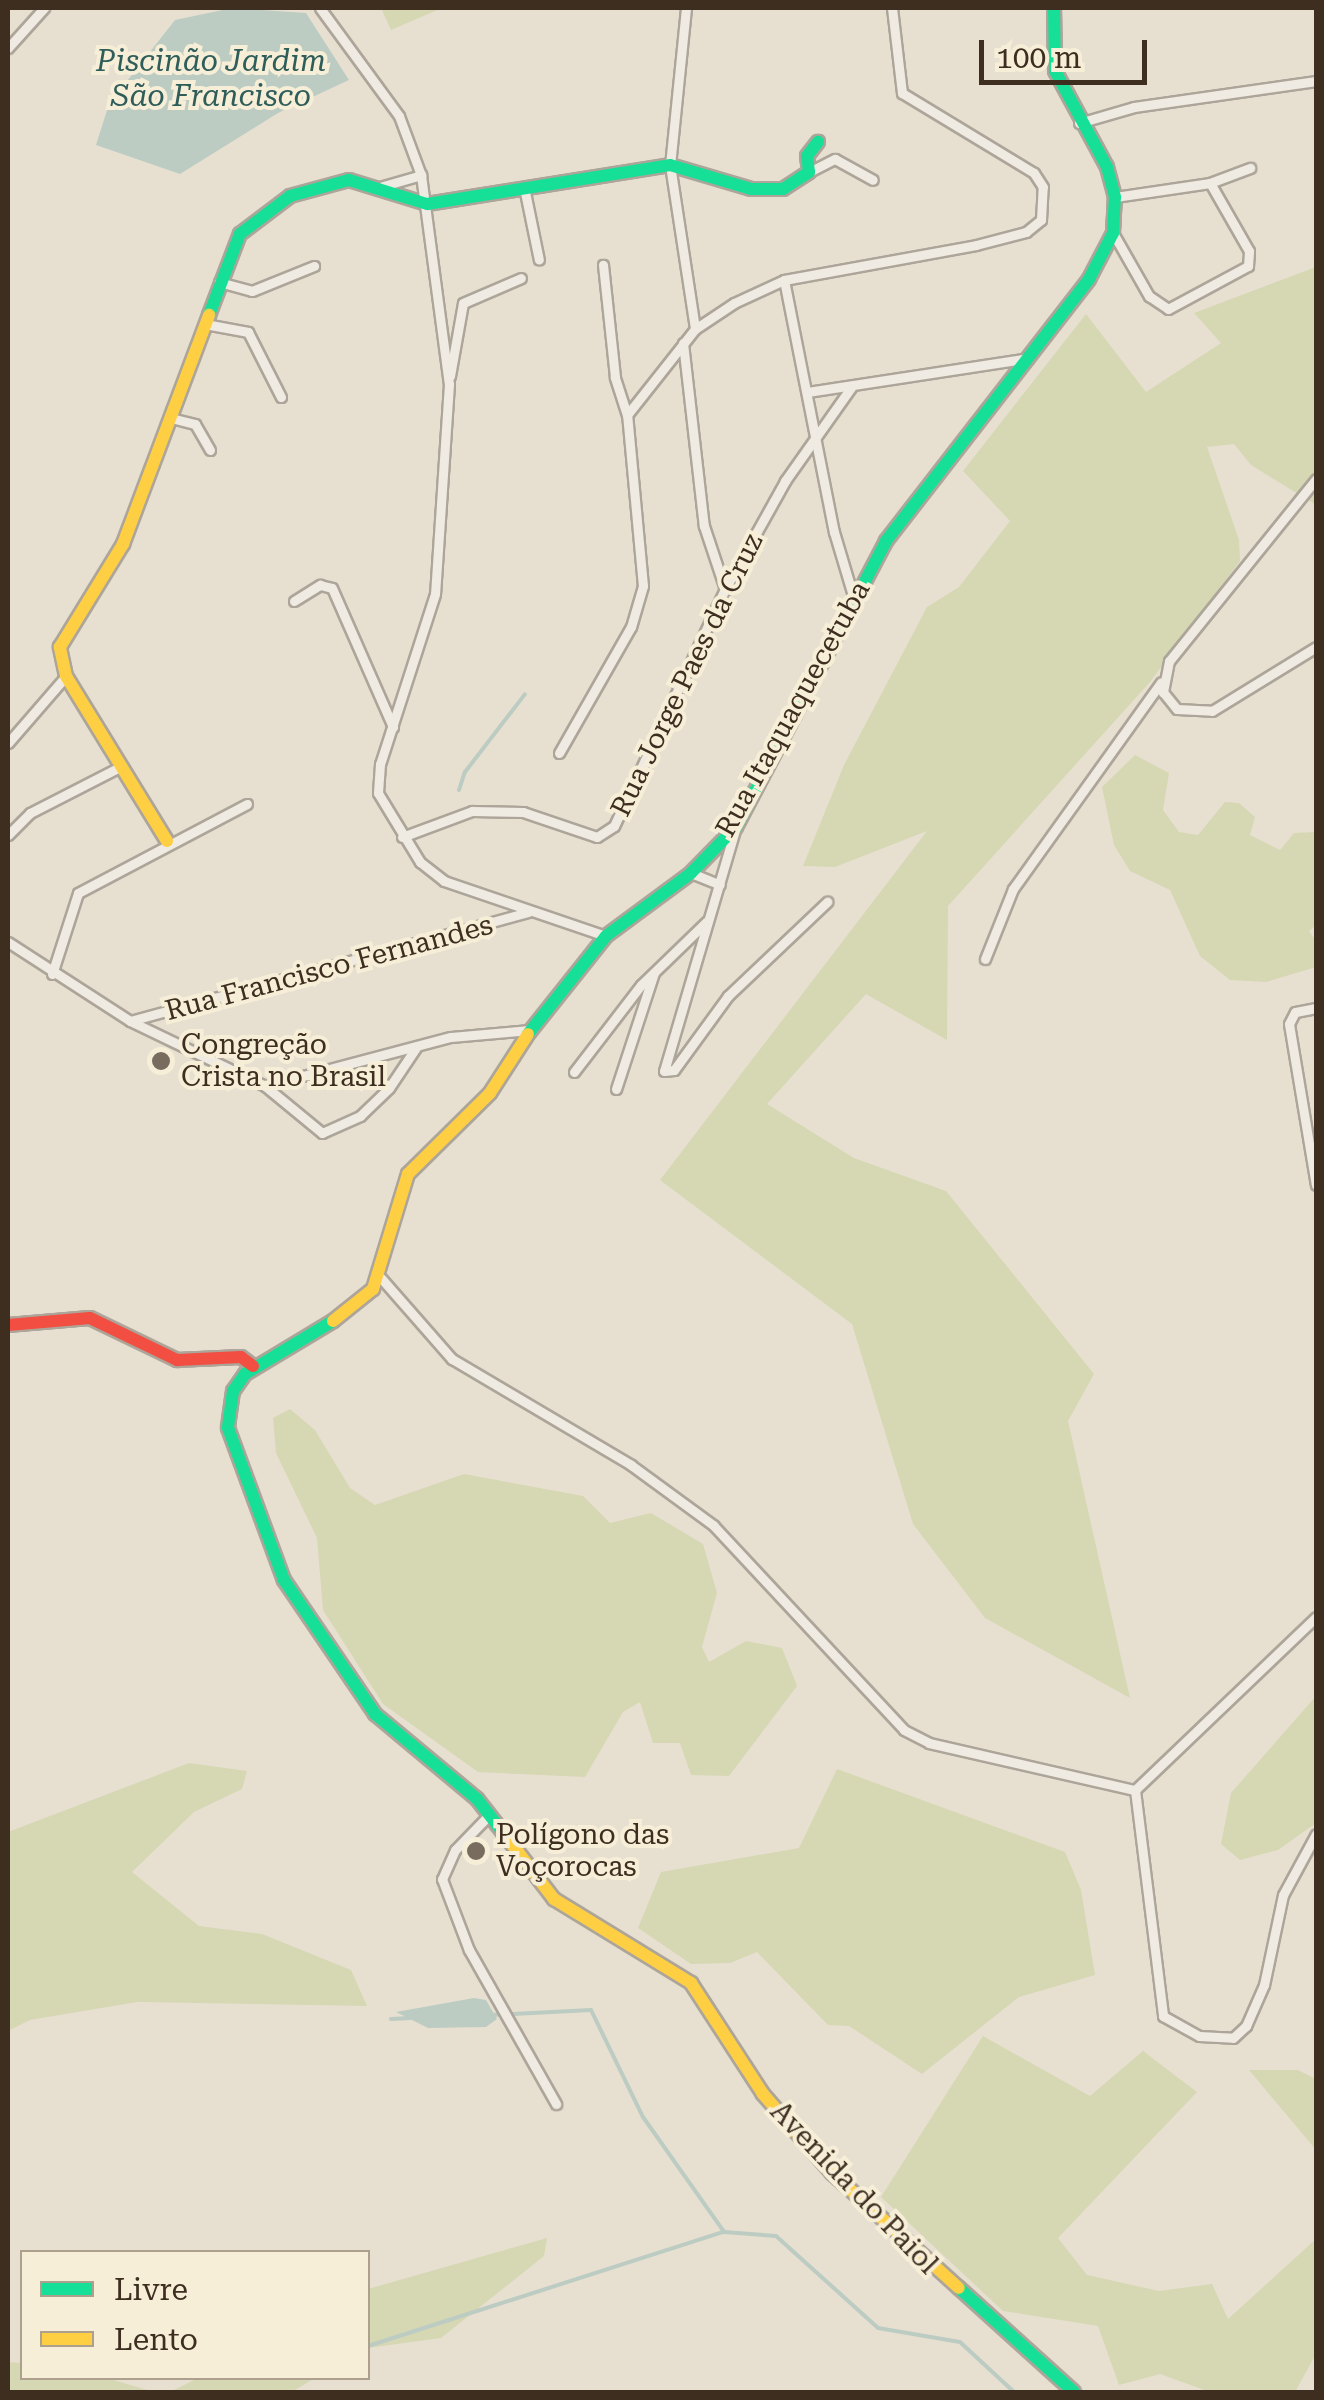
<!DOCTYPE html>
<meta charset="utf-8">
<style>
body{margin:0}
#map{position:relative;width:1324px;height:2400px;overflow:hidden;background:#e7e0d1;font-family:"Roboto Serif",serif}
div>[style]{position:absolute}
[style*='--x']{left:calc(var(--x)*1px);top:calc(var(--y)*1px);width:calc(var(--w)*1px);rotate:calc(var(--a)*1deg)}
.green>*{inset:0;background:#d6d7b3}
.water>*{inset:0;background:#bcccc2}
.stream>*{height:4px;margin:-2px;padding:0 2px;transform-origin:2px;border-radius:2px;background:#bcccc2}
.roads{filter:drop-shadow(2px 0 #ada599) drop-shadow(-2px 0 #ada599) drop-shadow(0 2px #ada599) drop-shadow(0 -2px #ada599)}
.street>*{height:9px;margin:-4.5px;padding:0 4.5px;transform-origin:4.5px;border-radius:4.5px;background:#efebe3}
.fast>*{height:12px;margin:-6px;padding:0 6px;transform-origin:6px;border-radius:6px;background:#16e098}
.slow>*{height:12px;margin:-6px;padding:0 6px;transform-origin:6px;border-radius:6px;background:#ffcf43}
.jam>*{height:12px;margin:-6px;padding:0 6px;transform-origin:6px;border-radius:6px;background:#f24e42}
.dots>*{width:28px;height:28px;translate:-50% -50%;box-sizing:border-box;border:5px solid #f7eed8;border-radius:50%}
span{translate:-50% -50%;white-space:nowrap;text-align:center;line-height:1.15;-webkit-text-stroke:8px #f7eed8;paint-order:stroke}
.street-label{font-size:28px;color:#3d2e20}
.poi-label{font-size:28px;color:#3d2e20}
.left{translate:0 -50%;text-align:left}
.water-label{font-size:30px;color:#2f5d5a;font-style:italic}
.frame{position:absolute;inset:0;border:10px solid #3d2e20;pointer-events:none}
.legend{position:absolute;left:20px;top:2250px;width:350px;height:130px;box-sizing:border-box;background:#f7eed8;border:2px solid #ada18e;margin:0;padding:12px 18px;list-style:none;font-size:30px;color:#3d2e20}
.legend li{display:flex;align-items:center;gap:20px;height:50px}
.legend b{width:50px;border:2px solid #ada18e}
.scale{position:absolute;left:979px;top:40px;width:168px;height:45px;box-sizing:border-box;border:5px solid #3d2e20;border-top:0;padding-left:12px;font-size:30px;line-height:35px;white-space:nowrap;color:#3d2e20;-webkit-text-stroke:8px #f7eed8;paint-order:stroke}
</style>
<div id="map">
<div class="green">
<div style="clip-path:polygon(381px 8px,442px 8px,391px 30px)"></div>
<div style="clip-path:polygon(1316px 267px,1316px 505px,1251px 465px,1234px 444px,1207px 447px,1239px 540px,1240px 561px,1150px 682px,948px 906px,947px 1040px,866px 994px,767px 1104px,854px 1158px,946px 1191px,1094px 1374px,1068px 1421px,1130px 1698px,985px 1618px,913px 1524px,852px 1324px,660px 1180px,927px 831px,835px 867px,803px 866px,844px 765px,927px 607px,959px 587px,1010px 521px,963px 471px,1086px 314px,1146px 392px,1221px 343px,1194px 313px)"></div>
<div style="clip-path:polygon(1135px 755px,1169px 773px,1163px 810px,1179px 832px,1198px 835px,1225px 802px,1239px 803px,1255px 817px,1250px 835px,1280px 850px,1294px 833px,1316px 832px,1316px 925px,1309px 931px,1316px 941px,1316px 967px,1266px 982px,1230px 980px,1200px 956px,1170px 890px,1130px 871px,1114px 845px,1102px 787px)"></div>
<div style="clip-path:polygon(290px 1409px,315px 1430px,350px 1488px,375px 1505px,464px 1474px,583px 1496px,610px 1523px,651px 1513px,703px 1544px,717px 1593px,702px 1647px,709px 1662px,746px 1641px,782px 1648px,797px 1686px,729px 1776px,691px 1775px,680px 1743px,653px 1743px,640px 1702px,623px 1712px,585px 1777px,478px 1772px,383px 1704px,323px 1610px,317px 1538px,276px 1453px,273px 1418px)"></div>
<div style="clip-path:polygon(1316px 1696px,1316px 1823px,1278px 1850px,1240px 1860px,1221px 1844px,1231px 1793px)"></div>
<div style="clip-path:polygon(189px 1763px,247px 1771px,242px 1789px,194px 1812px,132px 1872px,199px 1926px,262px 1934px,351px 1970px,367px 2006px,137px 2002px,30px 2020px,8px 2031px,8px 1832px)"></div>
<div style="clip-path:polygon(837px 1769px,1065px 1852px,1081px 1890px,1095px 1975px,1019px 1997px,922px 2074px,849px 2026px,828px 2025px,757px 1952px,730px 1963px,691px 1964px,638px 1928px,661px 1872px,799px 1848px)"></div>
<div style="clip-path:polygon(983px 2036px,1090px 2096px,1143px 2051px,1197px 2092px,1058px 2238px,1087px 2275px,1159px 2291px,1212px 2284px,1228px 2319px,1316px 2239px,1316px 2354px,1295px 2392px,1210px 2392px,1160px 2374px,1119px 2385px,1098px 2326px,1003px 2311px,881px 2197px)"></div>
<div style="clip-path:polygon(1249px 2070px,1298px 2070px,1316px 2079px,1316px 2150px)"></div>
<div style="clip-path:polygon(547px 2238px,544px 2256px,441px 2338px,368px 2348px,368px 2289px)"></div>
<div style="clip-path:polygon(8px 2362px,22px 2363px,22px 2378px,107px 2378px,154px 2392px,8px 2392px)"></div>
<div style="clip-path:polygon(198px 2378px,315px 2378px,292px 2392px,170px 2392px)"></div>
</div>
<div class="water">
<div style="clip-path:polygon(232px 8px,306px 13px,349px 80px,278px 113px,180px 174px,96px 145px,109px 104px,175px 20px)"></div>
<div style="clip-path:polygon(474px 1998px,486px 2000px,497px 2019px,486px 2027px,428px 2028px,396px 2012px)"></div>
</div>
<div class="stream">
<div style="--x:459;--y:790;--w:19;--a:-72"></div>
<div style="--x:465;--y:772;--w:98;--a:-52.4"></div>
<div style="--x:491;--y:2015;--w:100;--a:-2.9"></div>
<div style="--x:591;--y:2010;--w:119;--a:64.1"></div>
<div style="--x:643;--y:2117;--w:141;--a:54.8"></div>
<div style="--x:724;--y:2232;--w:52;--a:4.4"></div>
<div style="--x:776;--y:2236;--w:137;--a:42"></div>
<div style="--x:878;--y:2328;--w:83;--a:9.7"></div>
<div style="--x:960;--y:2342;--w:74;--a:42.8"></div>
<div style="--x:391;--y:2019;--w:20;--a:-3"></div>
<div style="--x:368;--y:2346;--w:374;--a:-17.8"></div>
</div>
<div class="roads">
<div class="street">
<div style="--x:320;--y:8;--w:134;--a:53.8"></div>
<div style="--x:399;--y:116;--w:63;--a:69.6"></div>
<div style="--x:421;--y:175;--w:211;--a:82.4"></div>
<div style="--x:449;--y:384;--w:210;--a:93.8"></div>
<div style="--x:435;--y:594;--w:179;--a:107.9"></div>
<div style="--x:380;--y:764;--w:29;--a:94"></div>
<div style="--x:378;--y:793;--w:81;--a:58.7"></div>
<div style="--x:420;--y:862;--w:31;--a:38"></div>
<div style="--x:444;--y:881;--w:171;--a:18.8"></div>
<div style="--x:686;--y:8;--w:158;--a:95.8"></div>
<div style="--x:670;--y:165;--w:166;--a:81.3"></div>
<div style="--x:8;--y:48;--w:54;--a:-48"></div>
<div style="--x:1079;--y:123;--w:57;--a:-16.2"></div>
<div style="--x:1134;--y:107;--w:184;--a:-8.1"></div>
<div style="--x:809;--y:172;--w:29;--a:-27"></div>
<div style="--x:835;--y:159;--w:43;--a:28.9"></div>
<div style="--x:1210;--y:183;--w:43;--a:-20.6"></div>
<div style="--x:383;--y:186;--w:40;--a:-16"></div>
<div style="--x:525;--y:192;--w:69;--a:78.4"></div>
<div style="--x:1113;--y:233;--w:73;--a:60.3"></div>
<div style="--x:1149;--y:296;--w:23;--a:34"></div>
<div style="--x:1168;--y:309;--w:91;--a:-28.3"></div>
<div style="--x:1248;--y:266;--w:15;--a:-86"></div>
<div style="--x:1249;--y:251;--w:78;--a:-119.8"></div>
<div style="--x:1210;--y:183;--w:96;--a:171.6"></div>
<div style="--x:784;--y:280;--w:257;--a:78.8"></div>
<div style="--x:834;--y:532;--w:70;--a:73.4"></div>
<div style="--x:219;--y:282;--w:34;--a:15"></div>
<div style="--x:252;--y:291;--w:67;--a:-22"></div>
<div style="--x:205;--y:324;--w:44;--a:10.5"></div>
<div style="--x:248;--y:332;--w:73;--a:63.1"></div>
<div style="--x:683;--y:343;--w:184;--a:83.5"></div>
<div style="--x:704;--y:526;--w:66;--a:71.6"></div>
<div style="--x:450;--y:376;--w:74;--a:-79.9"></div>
<div style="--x:463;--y:303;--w:63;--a:-23.3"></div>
<div style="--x:807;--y:392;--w:224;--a:-8.7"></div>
<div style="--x:627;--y:415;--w:110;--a:-51.7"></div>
<div style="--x:695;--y:329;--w:47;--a:-33.7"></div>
<div style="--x:734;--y:303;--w:55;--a:-24.7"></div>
<div style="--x:784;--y:280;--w:195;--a:-10.3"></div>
<div style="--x:976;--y:245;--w:52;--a:-14.6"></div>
<div style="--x:1026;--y:232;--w:19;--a:-39"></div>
<div style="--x:1041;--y:220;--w:33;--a:-87"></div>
<div style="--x:1043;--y:187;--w:17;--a:-123"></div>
<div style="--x:1034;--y:173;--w:154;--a:-148.8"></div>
<div style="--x:902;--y:93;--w:86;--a:-96.7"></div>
<div style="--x:171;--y:418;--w:25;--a:14"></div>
<div style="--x:195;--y:424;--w:30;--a:60"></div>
<div style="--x:1316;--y:479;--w:234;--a:128.9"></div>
<div style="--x:1169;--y:661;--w:32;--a:101"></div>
<div style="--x:1163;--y:692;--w:22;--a:51"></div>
<div style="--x:1177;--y:709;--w:35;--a:3"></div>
<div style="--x:1212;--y:711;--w:122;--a:-31.6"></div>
<div style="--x:294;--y:601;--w:31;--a:-32"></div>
<div style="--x:320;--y:585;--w:12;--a:14"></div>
<div style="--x:332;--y:588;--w:152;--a:66.3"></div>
<div style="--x:8;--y:743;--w:89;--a:-49.1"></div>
<div style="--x:559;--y:753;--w:145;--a:-60.3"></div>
<div style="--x:631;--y:627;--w:43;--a:-73.7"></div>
<div style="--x:643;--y:586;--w:172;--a:-95.3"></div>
<div style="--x:627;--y:415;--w:40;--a:-108"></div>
<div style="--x:615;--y:377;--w:113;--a:-96.1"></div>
<div style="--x:735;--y:830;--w:251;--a:106.4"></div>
<div style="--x:664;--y:1071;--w:10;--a:-6"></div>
<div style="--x:674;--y:1070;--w:92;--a:-53.9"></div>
<div style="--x:728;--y:996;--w:137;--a:-43.5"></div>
<div style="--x:8;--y:835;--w:31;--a:-45"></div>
<div style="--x:30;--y:813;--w:103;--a:-27.1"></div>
<div style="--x:402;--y:837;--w:75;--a:-20.4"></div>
<div style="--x:472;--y:811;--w:51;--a:1.1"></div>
<div style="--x:523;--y:812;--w:78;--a:18.7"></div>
<div style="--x:597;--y:837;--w:20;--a:-33"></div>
<div style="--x:614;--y:826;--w:262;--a:-64.9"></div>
<div style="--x:725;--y:589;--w:124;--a:-60.9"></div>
<div style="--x:785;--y:481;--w:116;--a:-54.8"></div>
<div style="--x:691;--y:873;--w:31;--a:22"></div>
<div style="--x:8;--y:942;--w:145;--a:32.9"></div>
<div style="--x:130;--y:1021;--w:150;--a:25.7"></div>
<div style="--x:265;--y:1086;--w:74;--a:39.5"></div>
<div style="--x:322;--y:1133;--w:42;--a:-24.1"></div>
<div style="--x:360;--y:1116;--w:40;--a:-44"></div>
<div style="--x:389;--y:1088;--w:50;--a:-56.3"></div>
<div style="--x:985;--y:959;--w:75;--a:-68.2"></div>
<div style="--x:1013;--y:889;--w:254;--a:-54.4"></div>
<div style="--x:52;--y:974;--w:85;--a:-72.2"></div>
<div style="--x:78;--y:893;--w:191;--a:-27.8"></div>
<div style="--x:1316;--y:1008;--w:21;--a:169"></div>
<div style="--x:1295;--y:1012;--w:13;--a:117"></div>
<div style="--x:1289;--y:1024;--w:163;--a:80.5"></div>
<div style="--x:130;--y:1021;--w:413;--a:-15.3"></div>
<div style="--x:574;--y:1072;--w:110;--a:-52.4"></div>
<div style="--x:641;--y:985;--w:91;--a:-44.1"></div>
<div style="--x:265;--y:1086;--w:192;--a:-14.8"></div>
<div style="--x:451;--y:1037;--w:79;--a:-5.1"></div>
<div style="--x:616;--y:1089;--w:122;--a:-71.9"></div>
<div style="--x:381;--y:1278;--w:108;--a:48.8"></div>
<div style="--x:452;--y:1359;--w:208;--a:30.6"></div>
<div style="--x:631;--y:1465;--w:102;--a:36.2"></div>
<div style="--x:713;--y:1525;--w:280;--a:47"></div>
<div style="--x:904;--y:1730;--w:28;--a:27"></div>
<div style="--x:929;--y:1743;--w:211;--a:12.9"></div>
<div style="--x:1135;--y:1790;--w:228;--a:82.9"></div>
<div style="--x:1163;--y:2016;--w:41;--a:29.1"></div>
<div style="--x:1199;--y:2036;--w:34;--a:3"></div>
<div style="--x:1233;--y:2038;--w:18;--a:-43"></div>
<div style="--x:1246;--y:2026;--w:45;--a:-66.3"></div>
<div style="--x:1264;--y:1985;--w:92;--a:-78.1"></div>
<div style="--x:1283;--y:1895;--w:69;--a:-61.6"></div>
<div style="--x:1135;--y:1790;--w:250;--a:-43.7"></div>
<div style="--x:490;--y:1814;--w:50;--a:134.2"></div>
<div style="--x:455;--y:1850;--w:32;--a:114"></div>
<div style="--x:442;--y:1879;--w:76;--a:69.2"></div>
<div style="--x:469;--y:1950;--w:177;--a:60.5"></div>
</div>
<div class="fast">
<div style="--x:209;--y:315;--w:87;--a:-69.1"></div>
<div style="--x:240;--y:234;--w:63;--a:-37.2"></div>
<div style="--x:290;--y:196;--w:61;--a:-15.2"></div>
<div style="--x:349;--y:180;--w:82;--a:17.1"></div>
<div style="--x:427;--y:204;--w:246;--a:-9.1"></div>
<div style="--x:670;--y:165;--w:84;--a:16.5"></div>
<div style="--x:751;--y:189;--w:32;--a:0"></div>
<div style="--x:783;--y:189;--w:31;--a:-33"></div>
<div style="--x:809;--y:172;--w:16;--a:-97"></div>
<div style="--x:807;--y:156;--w:18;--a:-52"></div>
<div style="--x:528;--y:1034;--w:125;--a:-51.5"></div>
<div style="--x:606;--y:936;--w:106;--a:-36.5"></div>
<div style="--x:691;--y:873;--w:64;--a:-45.6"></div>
<div style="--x:736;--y:827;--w:323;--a:-62.3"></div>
<div style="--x:886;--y:541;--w:331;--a:-52.2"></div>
<div style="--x:1089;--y:279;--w:52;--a:-62.4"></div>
<div style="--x:1113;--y:233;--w:36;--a:-87"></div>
<div style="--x:1115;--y:197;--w:31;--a:-105"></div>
<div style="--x:1107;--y:167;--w:109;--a:-118.4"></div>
<div style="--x:1055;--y:71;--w:63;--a:-90.9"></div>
<div style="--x:333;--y:1321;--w:103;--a:148.9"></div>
<div style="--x:245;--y:1374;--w:21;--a:125"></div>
<div style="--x:233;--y:1391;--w:37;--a:98"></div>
<div style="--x:228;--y:1428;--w:162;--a:69.8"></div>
<div style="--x:284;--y:1580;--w:162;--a:55.8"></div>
<div style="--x:375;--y:1714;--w:133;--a:39.8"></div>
<div style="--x:477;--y:1799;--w:46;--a:52.1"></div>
<div style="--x:959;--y:2288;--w:155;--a:42.1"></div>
</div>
<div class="slow">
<div style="--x:167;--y:841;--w:193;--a:-121.5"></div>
<div style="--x:66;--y:676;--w:30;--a:-102"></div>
<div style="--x:60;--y:647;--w:121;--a:-58.5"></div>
<div style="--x:123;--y:544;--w:245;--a:-69.4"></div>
<div style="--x:333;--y:1321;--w:51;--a:-38.7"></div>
<div style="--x:373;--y:1289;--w:120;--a:-73.1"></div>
<div style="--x:408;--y:1174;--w:115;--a:-44.6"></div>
<div style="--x:490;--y:1093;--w:70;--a:-57.2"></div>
<div style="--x:505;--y:1835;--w:81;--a:52.6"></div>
<div style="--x:554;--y:1899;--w:161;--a:31.5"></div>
<div style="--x:691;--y:1983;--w:132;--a:57"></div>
<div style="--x:763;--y:2094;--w:105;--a:48.9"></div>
<div style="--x:832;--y:2173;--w:171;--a:42.2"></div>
</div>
<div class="jam">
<div style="--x:8;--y:1325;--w:82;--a:-4.9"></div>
<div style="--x:90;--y:1318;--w:97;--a:25.8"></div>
<div style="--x:177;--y:1360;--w:64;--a:-2.7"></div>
<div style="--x:241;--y:1357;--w:15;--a:37"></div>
</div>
</div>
<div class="dots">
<div style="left:161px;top:1061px;background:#786c5e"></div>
<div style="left:476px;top:1851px;background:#786c5e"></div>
</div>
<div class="street-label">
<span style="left:687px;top:675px;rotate:-64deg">Rua Jorge Paes da Cruz</span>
<span style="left:793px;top:709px;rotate:-61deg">Rua Itaquaquecetuba</span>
<span style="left:329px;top:968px;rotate:-15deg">Rua Francisco Fernandes</span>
<span style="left:854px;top:2188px;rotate:46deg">Avenida do Paiol</span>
</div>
<div class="poi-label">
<span class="left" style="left:181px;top:1061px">Congreção<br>Crista no Brasil</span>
<span class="left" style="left:496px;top:1851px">Polígono das<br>Voçorocas</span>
</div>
<div class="water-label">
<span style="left:211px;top:78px">Piscinão Jardim<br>São Francisco</span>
</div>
<div class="frame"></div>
<ul class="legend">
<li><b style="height:12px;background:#16e098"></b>Livre</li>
<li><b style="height:12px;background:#ffcf43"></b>Lento</li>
</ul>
<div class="scale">100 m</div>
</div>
